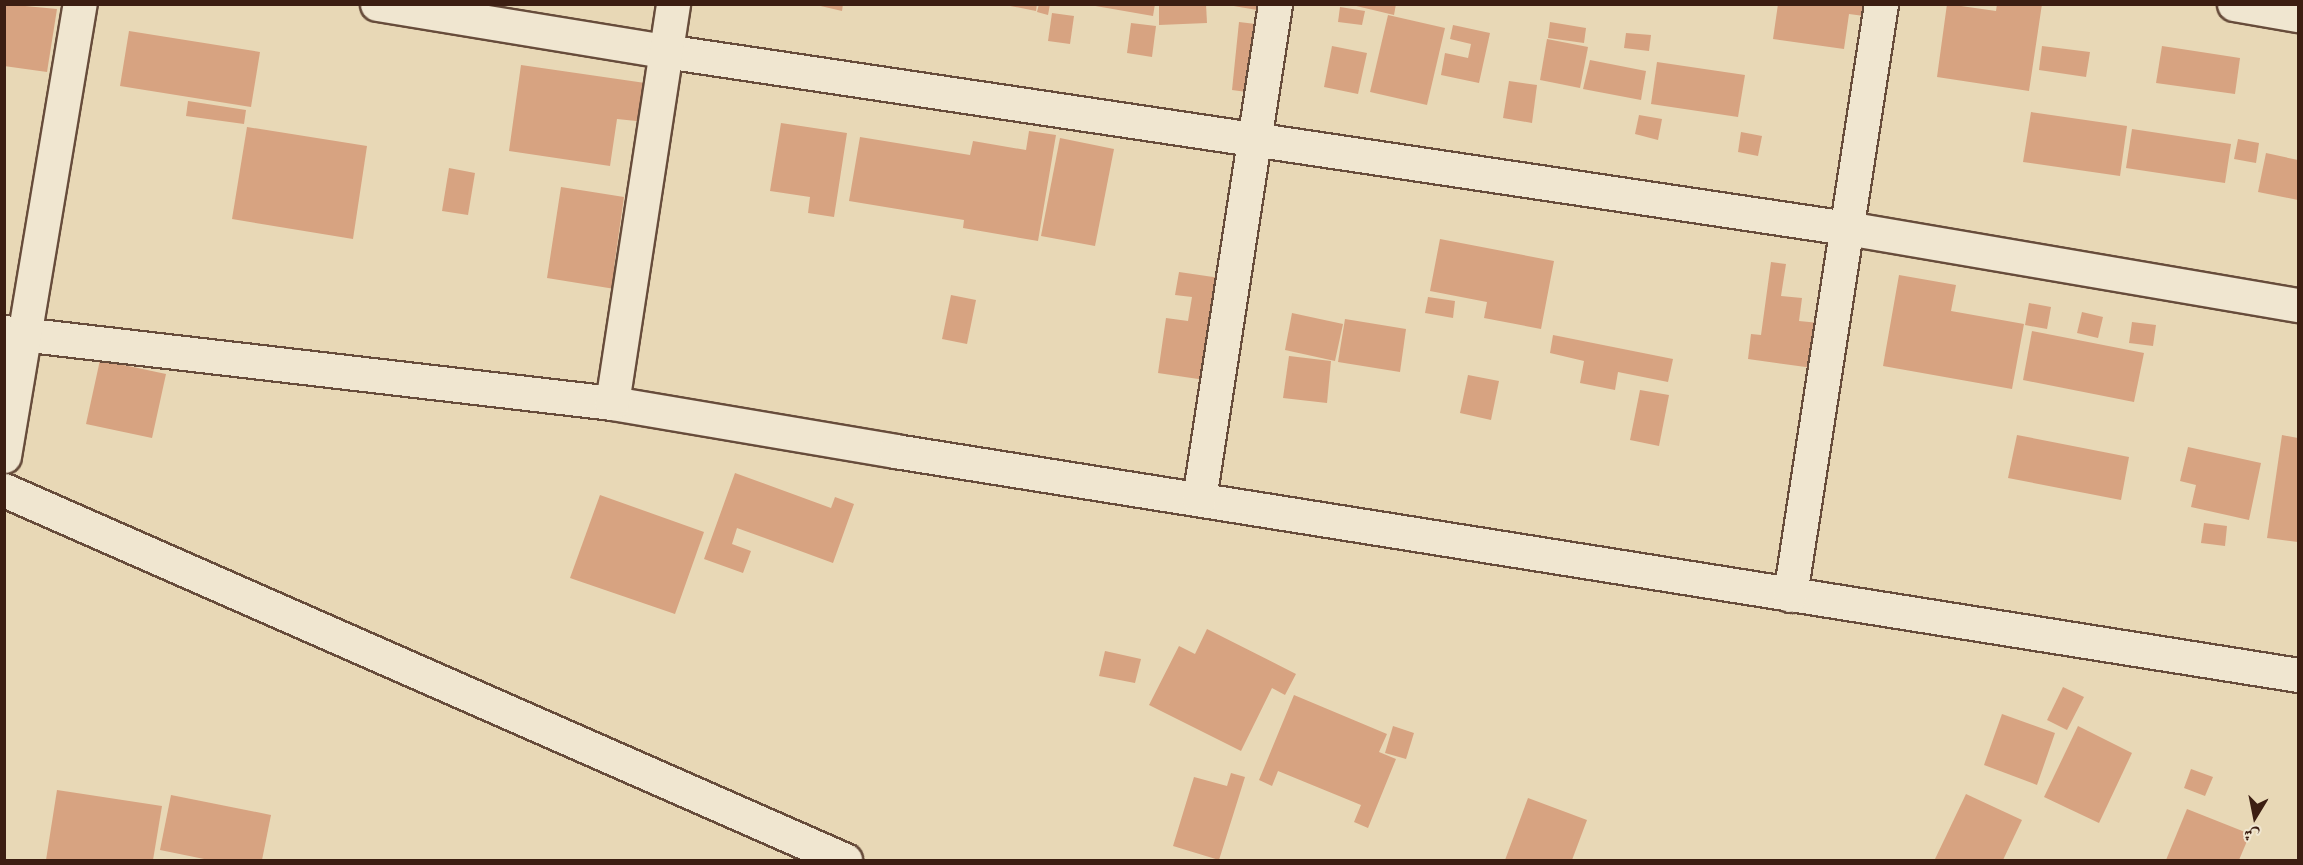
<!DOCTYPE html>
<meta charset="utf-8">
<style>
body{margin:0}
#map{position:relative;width:2303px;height:865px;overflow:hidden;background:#e8d8b6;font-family:Cardo,Amiri,serif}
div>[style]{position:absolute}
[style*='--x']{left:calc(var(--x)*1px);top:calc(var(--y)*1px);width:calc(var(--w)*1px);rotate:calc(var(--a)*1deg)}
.building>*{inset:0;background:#d7a381}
.roads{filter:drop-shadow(2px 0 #674c3b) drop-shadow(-2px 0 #674c3b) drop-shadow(0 2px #674c3b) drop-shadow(0 -2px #674c3b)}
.minor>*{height:33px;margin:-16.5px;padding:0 16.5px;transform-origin:16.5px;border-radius:16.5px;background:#f0e6d0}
span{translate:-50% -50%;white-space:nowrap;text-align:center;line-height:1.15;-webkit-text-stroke:6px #f0e6d0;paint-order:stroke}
.frame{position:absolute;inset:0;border:6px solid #3c1e12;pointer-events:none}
.north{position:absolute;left:2225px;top:787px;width:60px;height:60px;-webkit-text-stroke:4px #f0e6d0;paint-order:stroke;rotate:190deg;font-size:16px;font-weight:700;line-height:24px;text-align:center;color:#3c1e12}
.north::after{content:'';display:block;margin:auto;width:21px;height:27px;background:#3c1e12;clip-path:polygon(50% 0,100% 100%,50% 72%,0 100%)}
</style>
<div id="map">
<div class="building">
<div style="clip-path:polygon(4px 4px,57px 9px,47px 72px,4px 66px)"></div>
<div style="clip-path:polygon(812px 4px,843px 4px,842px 11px)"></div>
<div style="clip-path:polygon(1000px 4px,1037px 4px,1036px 11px)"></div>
<div style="clip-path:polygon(1039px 4px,1050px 4px,1048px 15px,1037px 12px)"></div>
<div style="clip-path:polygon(1084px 4px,1155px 4px,1153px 16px)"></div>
<div style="clip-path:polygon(1159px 4px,1206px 4px,1207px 23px,1159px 25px)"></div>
<div style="clip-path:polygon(1222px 4px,1264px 4px,1263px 11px)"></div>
<div style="clip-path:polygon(1348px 4px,1396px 4px,1394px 15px)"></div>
<div style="clip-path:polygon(1778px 4px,1866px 4px,1864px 16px,1849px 14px,1844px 49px,1773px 39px)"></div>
<div style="clip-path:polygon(1947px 4px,1996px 11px,1997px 4px,2042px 4px,2029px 91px,1937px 77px)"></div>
<div style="clip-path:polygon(1340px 7px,1365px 11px,1362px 25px,1338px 22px)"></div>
<div style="clip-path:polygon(1052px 13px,1074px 16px,1070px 44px,1048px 41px)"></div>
<div style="clip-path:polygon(1388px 15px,1445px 28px,1427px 105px,1370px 92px)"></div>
<div style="clip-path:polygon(1239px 22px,1264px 25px,1254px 93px,1232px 90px)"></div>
<div style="clip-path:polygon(1550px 22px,1586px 28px,1584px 43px,1548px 38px)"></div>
<div style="clip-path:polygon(1131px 23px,1156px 26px,1152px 57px,1127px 53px)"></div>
<div style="clip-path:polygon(1453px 25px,1490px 33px,1479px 83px,1441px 75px,1445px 53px,1468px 58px,1471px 44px,1450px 39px)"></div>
<div style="clip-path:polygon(129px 31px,260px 52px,251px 107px,120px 86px)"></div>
<div style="clip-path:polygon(1626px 33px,1651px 35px,1649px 51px,1624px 48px)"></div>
<div style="clip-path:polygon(1547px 39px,1588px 47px,1580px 88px,1540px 80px)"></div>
<div style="clip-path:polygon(1332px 46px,1367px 53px,1358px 94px,1324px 87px)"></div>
<div style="clip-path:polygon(2042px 46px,2090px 52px,2086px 77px,2039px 70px)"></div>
<div style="clip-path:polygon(2162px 46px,2240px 58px,2235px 94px,2156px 83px)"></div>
<div style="clip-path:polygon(1590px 60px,1646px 71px,1641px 100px,1583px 89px)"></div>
<div style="clip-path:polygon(1657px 62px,1745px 75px,1738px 117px,1651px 104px)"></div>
<div style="clip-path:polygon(521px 65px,652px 84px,646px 122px,617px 119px,610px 166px,509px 151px)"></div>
<div style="clip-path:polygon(1509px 81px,1537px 85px,1532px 123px,1503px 118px)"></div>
<div style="clip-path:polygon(188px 101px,246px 110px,244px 124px,186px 116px)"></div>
<div style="clip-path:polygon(2031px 112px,2127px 126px,2120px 176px,2023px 162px)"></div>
<div style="clip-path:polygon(1639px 115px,1662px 119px,1658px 140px,1635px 134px)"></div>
<div style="clip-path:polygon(781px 123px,847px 133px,834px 217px,808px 213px,810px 197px,770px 191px)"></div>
<div style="clip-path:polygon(247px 127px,367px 146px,353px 239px,232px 219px)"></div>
<div style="clip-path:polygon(2132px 129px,2231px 144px,2225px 183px,2126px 168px)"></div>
<div style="clip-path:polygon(1029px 131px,1056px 135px,1038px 241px,963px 228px,964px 220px,849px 201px,860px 137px,970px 155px,973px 141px,1026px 150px)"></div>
<div style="clip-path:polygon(1741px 132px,1762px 136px,1758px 156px,1738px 152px)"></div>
<div style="clip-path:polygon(1060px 138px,1114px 149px,1095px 246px,1041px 236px)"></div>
<div style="clip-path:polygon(2238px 139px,2259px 143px,2256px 163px,2234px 159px)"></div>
<div style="clip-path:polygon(2266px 153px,2298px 160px,2298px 200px,2258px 192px)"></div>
<div style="clip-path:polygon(449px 168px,475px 173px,468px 215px,442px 211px)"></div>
<div style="clip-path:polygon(561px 187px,624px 197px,614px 267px,624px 268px,621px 290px,547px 278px)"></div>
<div style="clip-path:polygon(1440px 239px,1554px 261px,1541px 329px,1484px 318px,1487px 302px,1430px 291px)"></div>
<div style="clip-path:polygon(1771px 262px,1786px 264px,1781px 296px,1802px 298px,1799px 321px,1819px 323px,1813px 368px,1748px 359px,1751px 334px,1761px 335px)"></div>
<div style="clip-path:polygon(1179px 272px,1220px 278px,1205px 380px,1158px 373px,1166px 318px,1188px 321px,1192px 297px,1175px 295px)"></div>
<div style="clip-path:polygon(1899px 275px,1956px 285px,1951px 311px,2024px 324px,2012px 389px,1883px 366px)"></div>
<div style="clip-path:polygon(951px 295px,976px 300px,967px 344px,942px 339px)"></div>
<div style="clip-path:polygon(1428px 297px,1455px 301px,1453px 318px,1425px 313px)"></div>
<div style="clip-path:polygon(2029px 303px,2051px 307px,2047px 329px,2025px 325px)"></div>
<div style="clip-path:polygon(2082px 312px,2103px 317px,2098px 338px,2077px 333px)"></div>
<div style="clip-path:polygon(1292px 313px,1343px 324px,1335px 361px,1285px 350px)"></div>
<div style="clip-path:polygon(1345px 319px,1406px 329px,1400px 372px,1338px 362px)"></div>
<div style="clip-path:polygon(2132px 322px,2156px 325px,2153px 346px,2129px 343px)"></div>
<div style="clip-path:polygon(2032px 331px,2144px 353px,2134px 402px,2023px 380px)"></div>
<div style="clip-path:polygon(1553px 335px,1673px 359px,1668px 382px,1618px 372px,1615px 390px,1580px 383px,1584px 361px,1550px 353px)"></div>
<div style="clip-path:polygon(1289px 356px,1331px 361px,1327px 403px,1283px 398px)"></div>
<div style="clip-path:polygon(100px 360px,166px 374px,152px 438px,86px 424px)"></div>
<div style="clip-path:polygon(1468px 375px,1499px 381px,1491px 420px,1460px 413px)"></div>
<div style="clip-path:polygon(1640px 390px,1669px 395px,1659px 446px,1630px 440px)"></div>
<div style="clip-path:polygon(2017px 435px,2129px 457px,2121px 500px,2008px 478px)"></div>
<div style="clip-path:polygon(2282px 435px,2298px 438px,2298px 542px,2267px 538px)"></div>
<div style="clip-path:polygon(2188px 447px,2261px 463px,2249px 520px,2191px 507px,2196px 485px,2180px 481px)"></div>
<div style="clip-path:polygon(735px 473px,831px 508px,835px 497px,854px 504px,833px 563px,737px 528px,732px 544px,751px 551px,743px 573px,704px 559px)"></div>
<div style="clip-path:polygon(600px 495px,704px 532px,675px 614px,570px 578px)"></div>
<div style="clip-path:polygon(2204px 523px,2227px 526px,2225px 546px,2201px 543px)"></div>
<div style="clip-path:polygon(1207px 629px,1296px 674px,1285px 695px,1272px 688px,1241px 751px,1149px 705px,1179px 646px,1195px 654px)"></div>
<div style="clip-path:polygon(1105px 651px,1141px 659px,1135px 683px,1099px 676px)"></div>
<div style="clip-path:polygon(2063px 687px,2084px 697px,2067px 730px,2047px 720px)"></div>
<div style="clip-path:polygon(1294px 695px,1387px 734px,1379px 752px,1396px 759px,1368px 828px,1354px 822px,1361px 805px,1278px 771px,1272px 786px,1259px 780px)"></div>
<div style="clip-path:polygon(2002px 714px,2055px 733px,2037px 785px,1984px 765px)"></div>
<div style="clip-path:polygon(1393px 726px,1414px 733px,1406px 759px,1385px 753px)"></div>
<div style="clip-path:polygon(2078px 726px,2132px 753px,2099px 823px,2044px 797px)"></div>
<div style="clip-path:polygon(2191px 769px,2213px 777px,2205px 796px,2184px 788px)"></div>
<div style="clip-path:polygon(1231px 773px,1245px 777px,1219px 860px,1173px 846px,1194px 777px,1227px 786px)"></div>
<div style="clip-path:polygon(57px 790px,162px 806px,153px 860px,46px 860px)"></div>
<div style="clip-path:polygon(1966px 794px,2022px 820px,2003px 860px,1935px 859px)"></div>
<div style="clip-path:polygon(171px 795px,271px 815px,262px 860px,209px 860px,160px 850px)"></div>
<div style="clip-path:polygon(1528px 798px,1587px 820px,1572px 860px,1505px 860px)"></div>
<div style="clip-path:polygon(2187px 809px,2250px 834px,2239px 860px,2166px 860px)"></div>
</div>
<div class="roads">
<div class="minor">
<div style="--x:377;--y:4;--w:292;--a:9.3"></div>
<div style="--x:665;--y:51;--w:1195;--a:8.52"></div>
<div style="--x:1847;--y:228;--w:458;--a:9.7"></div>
<div style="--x:2234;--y:4;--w:65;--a:9.8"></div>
<div style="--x:4;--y:332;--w:612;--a:6.66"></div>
<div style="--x:612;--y:403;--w:287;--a:9.6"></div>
<div style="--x:895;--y:451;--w:1421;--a:9.07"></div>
<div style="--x:612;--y:403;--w:404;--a:-81.3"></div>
<div style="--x:4;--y:456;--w:458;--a:-80.5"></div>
<div style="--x:4;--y:490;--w:919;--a:23.75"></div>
<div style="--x:1199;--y:499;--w:501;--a:-81.27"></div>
<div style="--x:1790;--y:595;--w:598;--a:-81.25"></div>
</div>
</div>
<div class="frame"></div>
<div class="north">ش</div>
</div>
